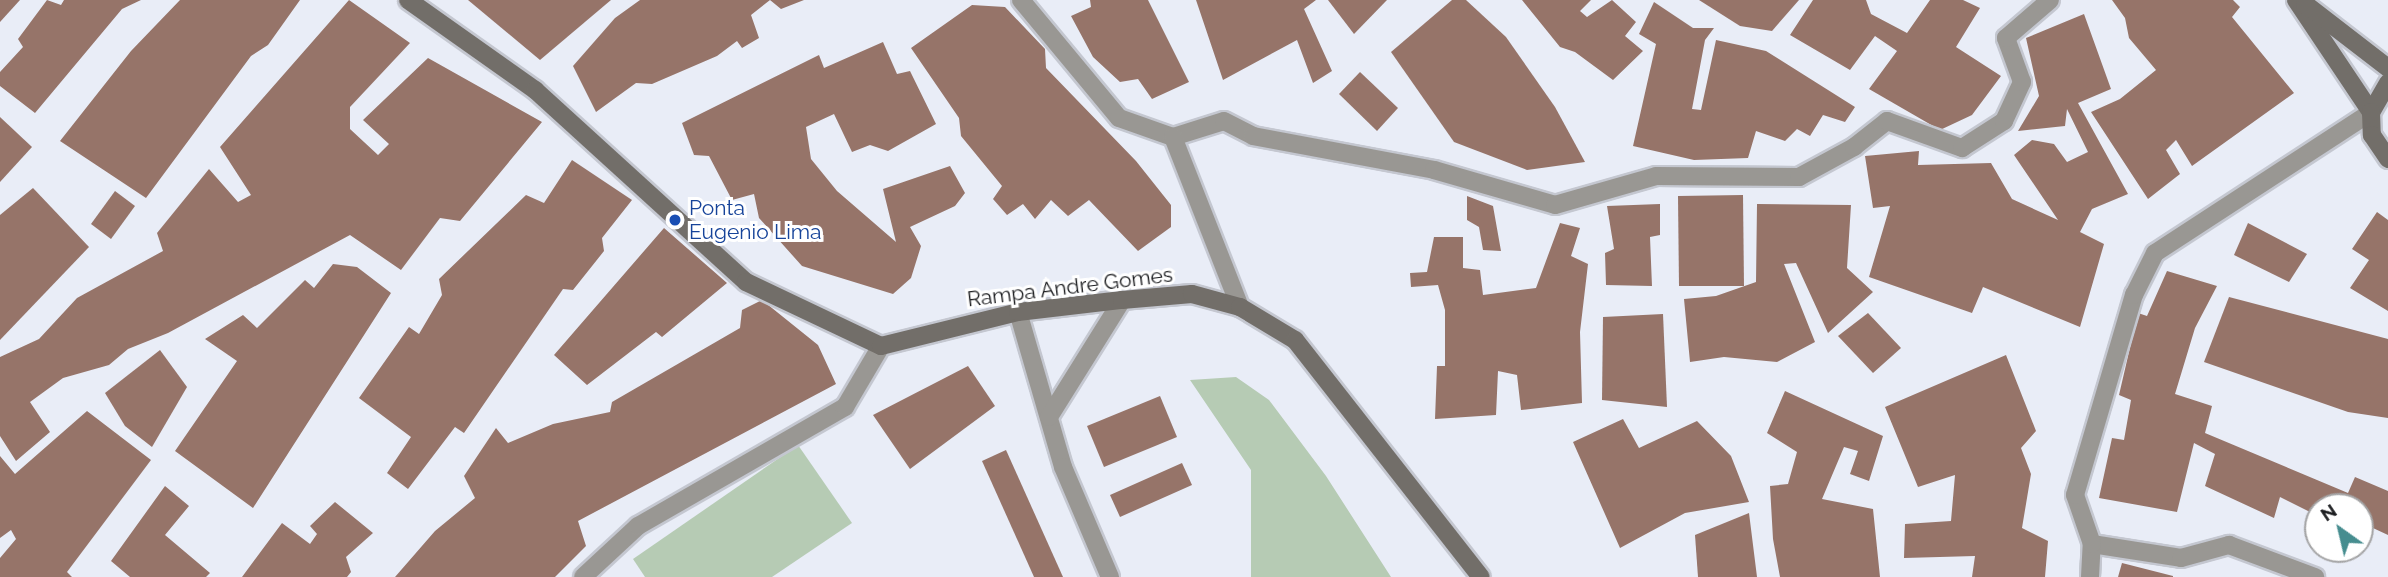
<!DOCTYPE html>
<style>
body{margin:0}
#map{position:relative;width:2388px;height:577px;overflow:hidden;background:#e9edf7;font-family:Raleway,sans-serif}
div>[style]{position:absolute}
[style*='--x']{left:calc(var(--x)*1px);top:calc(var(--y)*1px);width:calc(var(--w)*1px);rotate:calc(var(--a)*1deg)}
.green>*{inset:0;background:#b6cbb4}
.building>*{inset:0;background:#967469}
.roads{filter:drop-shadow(2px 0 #c4c7d0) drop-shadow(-2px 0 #c4c7d0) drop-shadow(0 2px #c4c7d0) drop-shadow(0 -2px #c4c7d0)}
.street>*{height:18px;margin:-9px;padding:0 9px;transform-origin:9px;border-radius:9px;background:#999793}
.secondary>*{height:18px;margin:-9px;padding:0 9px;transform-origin:9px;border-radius:9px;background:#726e69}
.dots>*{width:19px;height:19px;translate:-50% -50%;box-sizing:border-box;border:4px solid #fff;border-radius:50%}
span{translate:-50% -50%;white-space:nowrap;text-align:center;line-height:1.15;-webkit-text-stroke:6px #fff;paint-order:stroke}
.transit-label{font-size:21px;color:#164399}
.left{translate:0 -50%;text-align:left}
.street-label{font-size:21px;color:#1b1c1f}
.north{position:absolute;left:2304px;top:493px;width:70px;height:70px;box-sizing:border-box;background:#fff;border:2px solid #a4a4a5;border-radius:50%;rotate:326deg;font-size:19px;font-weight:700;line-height:28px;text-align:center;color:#1b1c1f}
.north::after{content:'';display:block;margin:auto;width:24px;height:32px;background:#468d8f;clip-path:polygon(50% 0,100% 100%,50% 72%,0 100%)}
</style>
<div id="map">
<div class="green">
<div style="clip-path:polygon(1236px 377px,1269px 400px,1326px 476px,1391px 577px,1251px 577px,1251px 470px,1190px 380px)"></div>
<div style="clip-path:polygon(798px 445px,852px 523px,772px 577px,645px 577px,633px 559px)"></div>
</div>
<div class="building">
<div style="clip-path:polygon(0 0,20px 0,0 22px)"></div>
<div style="clip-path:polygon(47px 0,61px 5px,64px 0,141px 0,122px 9px,35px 113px,0 86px,0 72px,23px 47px,18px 39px)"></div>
<div style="clip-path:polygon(180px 0,300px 0,268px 45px,251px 56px,146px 198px,60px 141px,131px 51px)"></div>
<div style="clip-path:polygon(349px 0,410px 43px,350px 107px,350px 129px,378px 155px,389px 144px,363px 120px,428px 58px,542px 122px,460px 221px,440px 218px,401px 270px,350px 235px,168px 333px,128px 349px,109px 365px,63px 378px,30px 402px,50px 432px,16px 461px,0 436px,0 357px,39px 339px,77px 298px,163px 251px,157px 233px,209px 169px,238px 202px,251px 195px,220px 147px)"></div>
<div style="clip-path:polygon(468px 0,611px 0,540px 60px)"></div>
<div style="clip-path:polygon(640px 0,804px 0,781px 9px,770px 0,751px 15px,759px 38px,742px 48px,737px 41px,717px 56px,652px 84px,636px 83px,596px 112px,573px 66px,615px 18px)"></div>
<div style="clip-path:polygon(1090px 0,1148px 0,1189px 82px,1152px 99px,1138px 79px,1120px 82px,1093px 57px,1071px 16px,1091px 7px)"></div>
<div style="clip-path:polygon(1196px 0,1316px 0,1304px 9px,1332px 71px,1313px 83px,1297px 40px,1223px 80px)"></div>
<div style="clip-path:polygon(1328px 0,1387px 0,1354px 34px)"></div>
<div style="clip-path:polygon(1452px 0,1466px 0,1506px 37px,1555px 107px,1585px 162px,1527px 170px,1454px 142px,1391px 52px)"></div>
<div style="clip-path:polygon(1522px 0,1591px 0,1580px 11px,1587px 17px,1612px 0,1636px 22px,1625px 36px,1643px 51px,1613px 80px,1575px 52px,1560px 47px)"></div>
<div style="clip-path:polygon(1699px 0,1799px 0,1772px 31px,1740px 26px)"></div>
<div style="clip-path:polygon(1813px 0,1866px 0,1871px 14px,1907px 33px,1930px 0,1963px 0,1980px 8px,1956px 47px,2001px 76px,1972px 115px,1940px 130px,1869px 89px,1897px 51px,1875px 36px,1850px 70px,1790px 35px)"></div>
<div style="clip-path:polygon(2112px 0,2233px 0,2240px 7px,2232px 17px,2294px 93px,2192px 166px,2176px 140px,2166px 150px,2180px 174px,2148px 199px,2091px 112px,2120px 99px,2156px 70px,2129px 38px,2125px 18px)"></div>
<div style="clip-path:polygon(1654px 2px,1693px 28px,1714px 28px,1705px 40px,1692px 109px,1701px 110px,1716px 40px,1766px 51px,1855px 107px,1845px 122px,1823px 115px,1810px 136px,1797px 129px,1785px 141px,1756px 131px,1748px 158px,1694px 160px,1633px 146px,1656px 44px,1639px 34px)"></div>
<div style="clip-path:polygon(972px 5px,1005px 7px,1045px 49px,1046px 68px,1136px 161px,1171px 205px,1171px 227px,1138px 251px,1089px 200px,1068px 216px,1051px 200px,1035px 219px,1023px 204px,1007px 215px,993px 199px,1002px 186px,961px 136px,959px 118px,911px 48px)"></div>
<div style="clip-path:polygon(2084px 14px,2111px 89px,2078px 103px,2128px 194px,2092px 209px,2080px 232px,2104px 244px,2080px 327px,1983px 287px,1972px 313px,1869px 277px,1890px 206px,1873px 208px,1865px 156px,1919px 151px,1918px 165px,1991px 163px,2012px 199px,2058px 220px,2014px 155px,2032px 140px,2054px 144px,2067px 162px,2088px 152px,2067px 109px,2065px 126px,2018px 131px,2039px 96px,2026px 38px)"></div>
<div style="clip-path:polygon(883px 42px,897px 74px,910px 71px,936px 124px,888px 151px,870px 145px,852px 152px,834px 114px,806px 127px,811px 159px,837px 191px,896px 242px,883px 189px,950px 166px,965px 193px,955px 206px,910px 227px,921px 246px,911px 278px,893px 294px,802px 266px,759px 218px,754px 194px,732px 200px,709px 156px,694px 155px,682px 123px,819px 55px,824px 68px)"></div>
<div style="clip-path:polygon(1360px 72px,1398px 108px,1377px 131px,1339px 94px)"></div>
<div style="clip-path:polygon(0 117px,32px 147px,0 182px)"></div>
<div style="clip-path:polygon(572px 160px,632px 200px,602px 238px,604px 251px,573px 290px,563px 289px,464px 433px,455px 427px,408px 489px,387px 473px,411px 437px,359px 398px,409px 327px,419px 334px,442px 295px,439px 279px,526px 195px,544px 203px)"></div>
<div style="clip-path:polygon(33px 188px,89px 247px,0 340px,0 215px)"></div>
<div style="clip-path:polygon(115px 191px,135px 206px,111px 239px,91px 224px)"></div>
<div style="clip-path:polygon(1743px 195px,1744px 286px,1679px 286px,1678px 196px)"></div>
<div style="clip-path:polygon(1467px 196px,1493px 206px,1501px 251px,1483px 250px,1479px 227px,1467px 220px)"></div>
<div style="clip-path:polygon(1660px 204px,1660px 235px,1650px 237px,1652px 286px,1606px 285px,1605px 253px,1614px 249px,1607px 206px)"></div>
<div style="clip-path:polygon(1757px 204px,1851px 205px,1847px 268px,1873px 292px,1828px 333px,1796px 263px,1784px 264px,1815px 342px,1777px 362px,1724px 357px,1690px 362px,1684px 299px,1716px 296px,1756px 282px)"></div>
<div style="clip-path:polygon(2377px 212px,2388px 220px,2388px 311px,2350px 288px,2369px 260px,2352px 249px)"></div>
<div style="clip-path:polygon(1560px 223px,1580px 228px,1571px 256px,1588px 264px,1580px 332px,1582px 403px,1521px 410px,1517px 375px,1498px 371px,1496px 415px,1435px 419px,1437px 366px,1445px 366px,1445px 310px,1438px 285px,1411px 287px,1410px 273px,1427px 272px,1434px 237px,1463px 237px,1463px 268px,1480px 270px,1483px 295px,1536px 288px)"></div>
<div style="clip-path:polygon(2248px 223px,2307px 254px,2289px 282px,2234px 255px)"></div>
<div style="clip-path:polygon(664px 228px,727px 283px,662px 337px,656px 332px,587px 385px,554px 355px)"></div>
<div style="clip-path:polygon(333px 264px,357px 267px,391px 293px,253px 508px,175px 451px,237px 361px,205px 339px,243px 315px,257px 328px,305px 280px,314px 288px)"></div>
<div style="clip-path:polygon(2167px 271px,2217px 286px,2195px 328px,2175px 394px,2212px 406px,2205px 433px,2348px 493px,2355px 477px,2388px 491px,2388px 535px,2360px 522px,2360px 507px,2318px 507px,2318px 516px,2280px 497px,2274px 518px,2205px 486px,2215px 454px,2194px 443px,2177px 512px,2099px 498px,2112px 438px,2124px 440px,2131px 400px,2119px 395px,2138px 313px,2147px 316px)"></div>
<div style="clip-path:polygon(2229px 297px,2388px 339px,2388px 418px,2348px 412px,2204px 362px)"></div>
<div style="clip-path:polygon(762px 300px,818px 345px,836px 384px,578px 521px,586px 546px,555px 577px,395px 577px,435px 531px,475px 498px,464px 476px,496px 428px,508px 443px,553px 424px,610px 412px,612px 402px,740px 328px,742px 310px)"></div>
<div style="clip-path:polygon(1868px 313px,1901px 348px,1873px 373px,1838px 336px)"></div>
<div style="clip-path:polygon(1663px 314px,1667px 407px,1602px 400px,1603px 317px)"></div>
<div style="clip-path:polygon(160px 350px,187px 387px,152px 447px,125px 426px,105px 393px)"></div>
<div style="clip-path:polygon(2006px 355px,2036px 431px,2021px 448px,2031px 474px,2022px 528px,2048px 541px,2045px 577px,1972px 577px,1975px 556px,1904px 558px,1905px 524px,1951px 521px,1955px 475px,1918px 487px,1885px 407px)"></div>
<div style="clip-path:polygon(968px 366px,995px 406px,910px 469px,873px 415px)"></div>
<div style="clip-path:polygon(1785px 391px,1883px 436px,1869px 481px,1850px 474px,1858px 451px,1844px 447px,1822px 499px,1873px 509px,1880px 577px,1780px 577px,1773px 539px,1770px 486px,1788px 484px,1797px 452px,1767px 433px)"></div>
<div style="clip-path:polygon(1160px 396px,1177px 437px,1104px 467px,1087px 426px)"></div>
<div style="clip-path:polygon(87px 411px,151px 460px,67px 572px,72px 577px,0 577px,0 558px,16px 539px,11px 530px,0 538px,0 456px,15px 474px)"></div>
<div style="clip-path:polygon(1623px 419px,1639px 448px,1697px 421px,1731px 456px,1749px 502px,1685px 513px,1620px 548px,1573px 442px)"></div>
<div style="clip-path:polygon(1006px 450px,1063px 577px,1034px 577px,982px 461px)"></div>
<div style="clip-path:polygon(1182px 463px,1192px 485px,1120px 517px,1110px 495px)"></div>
<div style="clip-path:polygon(165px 486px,189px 506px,165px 535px,210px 573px,206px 577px,130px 577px,111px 561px)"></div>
<div style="clip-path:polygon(335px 502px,373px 533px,346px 557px,351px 572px,347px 577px,242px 577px,282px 523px,310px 544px,317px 534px,310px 526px)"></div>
<div style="clip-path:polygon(1749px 513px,1757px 577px,1698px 577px,1695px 535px)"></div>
<div style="clip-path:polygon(2122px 563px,2173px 576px,2173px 577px,2118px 577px)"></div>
</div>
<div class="roads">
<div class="street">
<div style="--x:1021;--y:0;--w:153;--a:50.3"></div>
<div style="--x:1119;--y:118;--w:57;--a:19.4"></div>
<div style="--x:1173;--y:137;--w:53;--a:-17.4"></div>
<div style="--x:1224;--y:121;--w:33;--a:27"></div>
<div style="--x:1253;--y:136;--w:184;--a:10.6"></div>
<div style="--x:1434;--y:170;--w:126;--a:16.1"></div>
<div style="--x:1555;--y:205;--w:105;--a:-16"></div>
<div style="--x:1656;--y:176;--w:143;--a:0.4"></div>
<div style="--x:1799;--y:177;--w:63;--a:-28.6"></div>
<div style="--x:1854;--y:147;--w:42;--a:-38.2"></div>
<div style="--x:1887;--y:121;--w:80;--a:19.8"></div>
<div style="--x:1962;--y:148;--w:50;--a:-32.7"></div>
<div style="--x:2004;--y:121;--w:43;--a:-65.2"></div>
<div style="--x:2022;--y:82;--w:47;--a:-110"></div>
<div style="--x:2006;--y:38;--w:58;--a:-40.8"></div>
<div style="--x:1173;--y:137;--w:183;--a:68.5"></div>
<div style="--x:1018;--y:312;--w:161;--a:73.8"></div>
<div style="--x:1063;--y:467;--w:120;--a:66.9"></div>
<div style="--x:1049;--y:417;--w:138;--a:-58"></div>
<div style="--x:2092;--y:544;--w:90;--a:8.9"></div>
<div style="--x:2181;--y:558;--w:50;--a:-15.2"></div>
<div style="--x:2229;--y:545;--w:92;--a:20.4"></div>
<div style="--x:583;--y:577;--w:75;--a:-42.8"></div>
<div style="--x:638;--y:526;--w:239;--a:-29.9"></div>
<div style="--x:845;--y:407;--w:71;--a:-59.5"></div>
<div style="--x:2090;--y:577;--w:33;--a:-87"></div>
<div style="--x:2092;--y:544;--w:52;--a:-109.1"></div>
<div style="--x:2075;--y:495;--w:209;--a:-73.6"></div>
<div style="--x:2134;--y:295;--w:47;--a:-63.4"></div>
<div style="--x:2155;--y:253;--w:258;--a:-33.1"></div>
</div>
<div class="secondary">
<div style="--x:408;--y:0;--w:156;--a:35.3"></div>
<div style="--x:535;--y:90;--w:285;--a:42.3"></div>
<div style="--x:746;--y:282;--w:149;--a:25.4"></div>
<div style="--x:881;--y:346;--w:141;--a:-13.9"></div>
<div style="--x:1018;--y:312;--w:105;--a:-6.6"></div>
<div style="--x:1122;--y:300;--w:70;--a:-4.9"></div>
<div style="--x:1192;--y:294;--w:50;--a:15.2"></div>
<div style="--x:1240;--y:307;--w:64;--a:31"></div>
<div style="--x:1295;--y:340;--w:301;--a:51.9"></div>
<div style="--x:2296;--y:0;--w:135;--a:56.2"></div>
<div style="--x:2305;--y:4;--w:105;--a:37.6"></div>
<div style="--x:2388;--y:83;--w:34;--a:120"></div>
<div style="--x:2371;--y:112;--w:23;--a:88"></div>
<div style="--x:2372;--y:135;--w:29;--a:56"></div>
</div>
</div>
<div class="dots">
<div style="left:675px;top:220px;background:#1a4fb4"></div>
</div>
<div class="transit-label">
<span class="left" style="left:689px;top:220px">Ponta<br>Eugenio Lima</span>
</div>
<div class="street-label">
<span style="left:1070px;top:287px;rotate:-7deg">Rampa Andre Gomes</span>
</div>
<div class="north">N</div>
</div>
